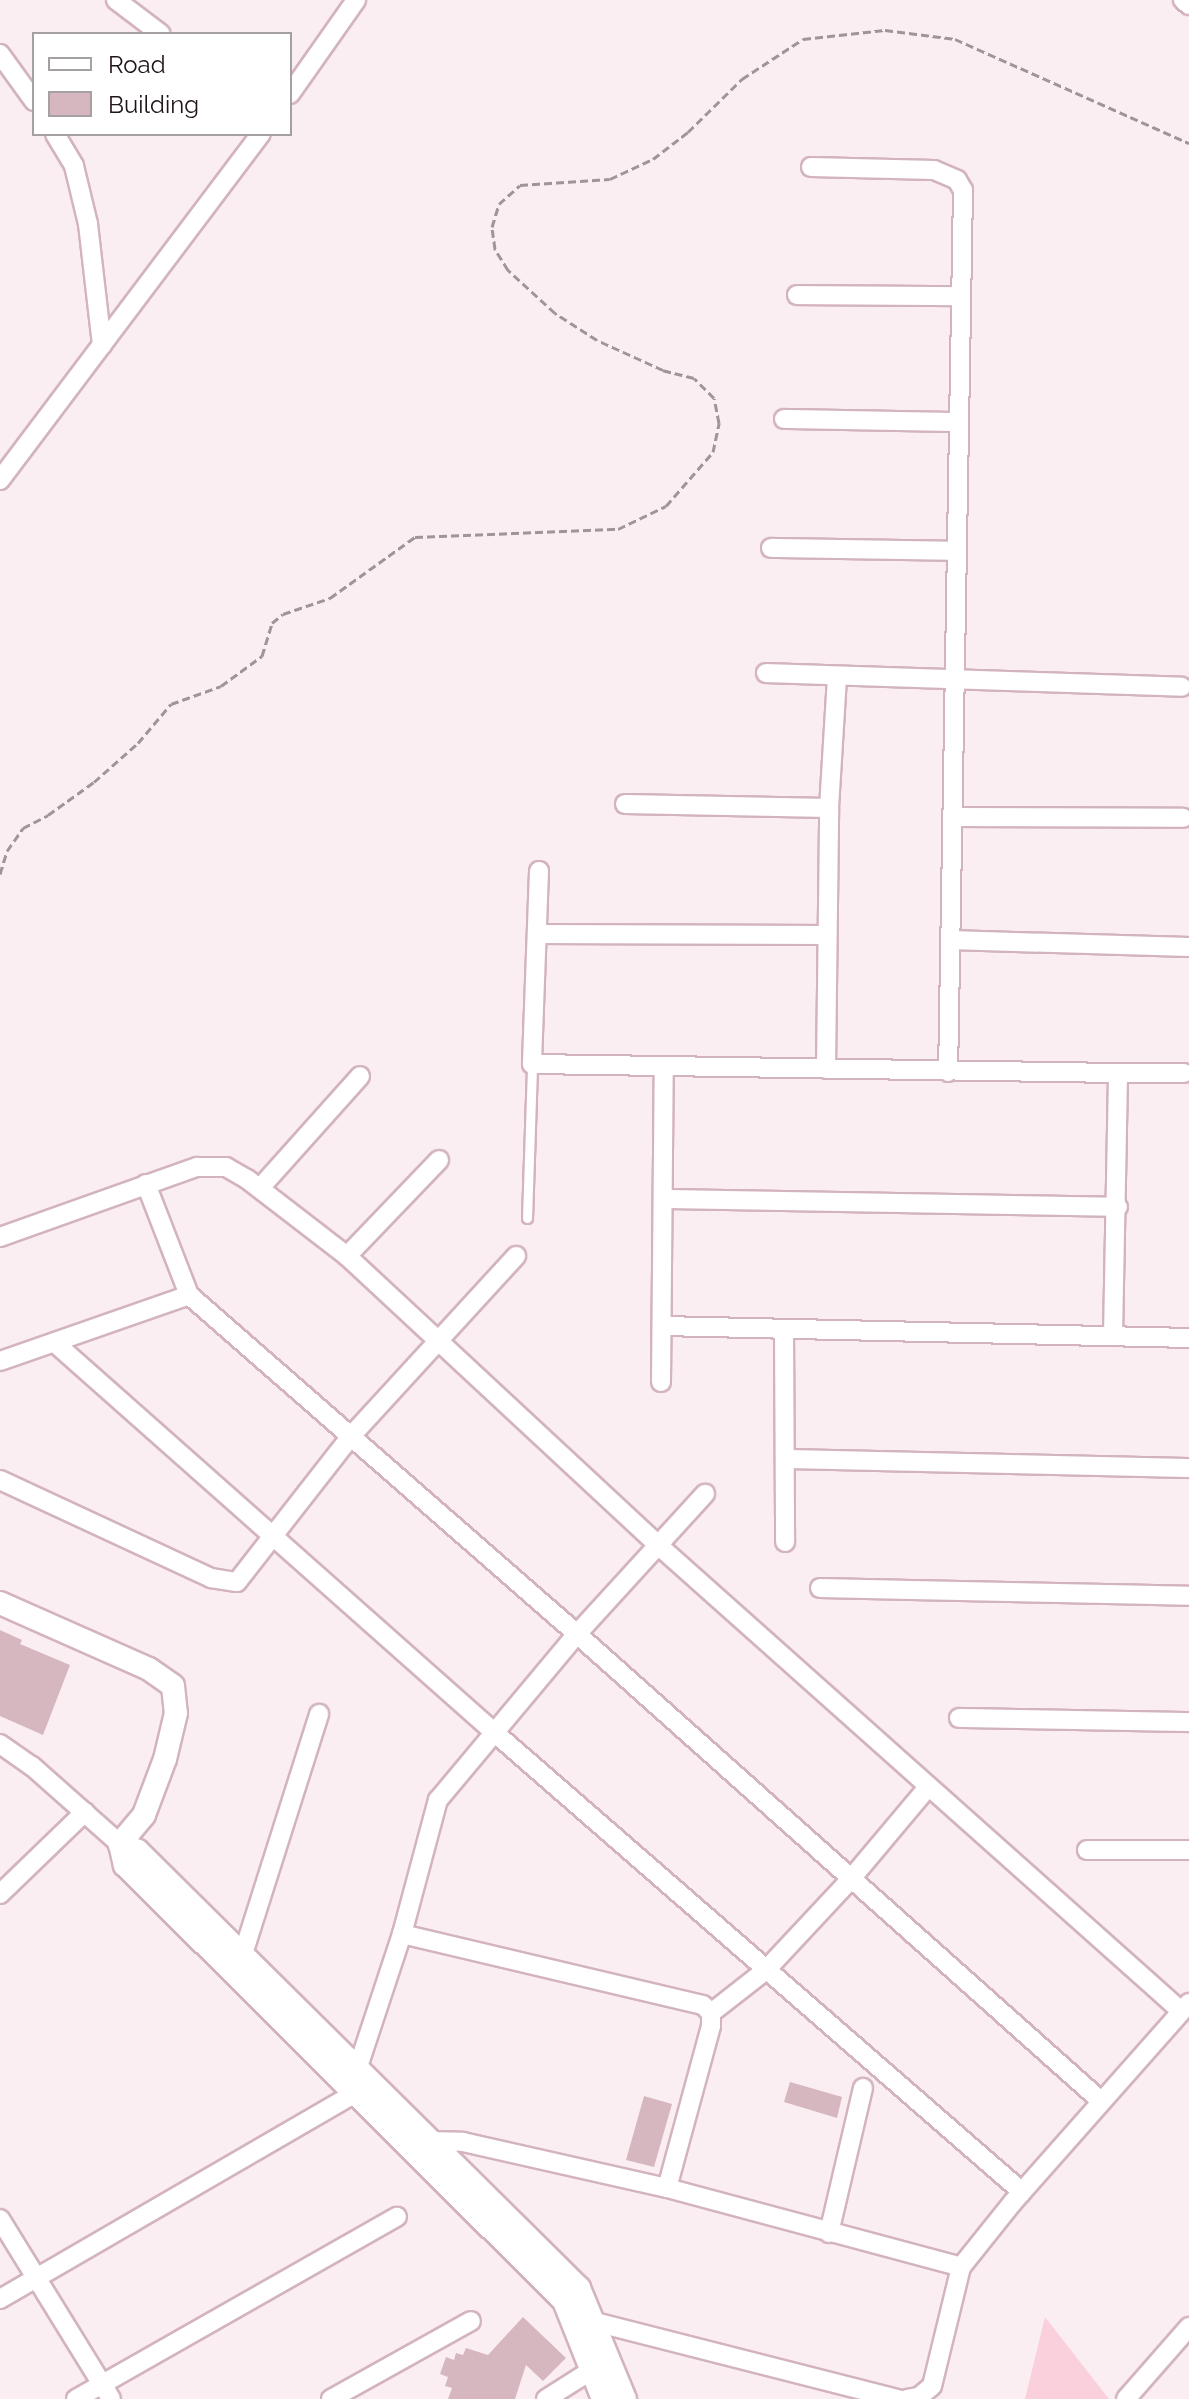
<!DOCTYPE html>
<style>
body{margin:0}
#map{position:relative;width:1189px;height:2399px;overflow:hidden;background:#fbeef2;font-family:Raleway,sans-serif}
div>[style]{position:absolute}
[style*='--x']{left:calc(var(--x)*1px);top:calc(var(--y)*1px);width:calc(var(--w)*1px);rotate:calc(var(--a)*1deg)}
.green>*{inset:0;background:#f9d0dc}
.building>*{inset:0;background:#d6b7c0}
.path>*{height:3px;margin-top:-1.5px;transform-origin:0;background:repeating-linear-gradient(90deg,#a09498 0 8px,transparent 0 12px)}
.roads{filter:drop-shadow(2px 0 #d3b4bd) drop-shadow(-2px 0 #d3b4bd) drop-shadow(0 2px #d3b4bd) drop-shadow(0 -2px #d3b4bd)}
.service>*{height:9px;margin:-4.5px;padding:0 4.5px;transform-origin:4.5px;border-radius:4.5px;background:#fff}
.minor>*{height:18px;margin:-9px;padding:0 9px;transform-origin:9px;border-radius:9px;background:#fff}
.tertiary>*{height:22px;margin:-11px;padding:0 11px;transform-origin:11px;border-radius:11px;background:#fff}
span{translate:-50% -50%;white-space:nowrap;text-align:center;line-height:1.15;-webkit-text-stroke:6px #fff;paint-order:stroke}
.legend{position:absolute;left:32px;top:32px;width:260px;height:104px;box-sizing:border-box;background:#fff;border:2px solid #a5a1a3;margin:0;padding:10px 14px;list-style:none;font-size:24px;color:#1f1418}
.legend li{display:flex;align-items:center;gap:16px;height:40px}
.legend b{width:40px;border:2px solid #a5a1a3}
</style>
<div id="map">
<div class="green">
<div style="clip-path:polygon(1045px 2317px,1109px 2399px,1025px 2399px)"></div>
</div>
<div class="building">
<div style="clip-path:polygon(0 1630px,22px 1640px,20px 1644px,70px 1665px,43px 1735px,0 1716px)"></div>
<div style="clip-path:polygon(790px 2082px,842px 2097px,837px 2118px,784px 2102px)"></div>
<div style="clip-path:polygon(644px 2096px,672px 2104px,654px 2167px,626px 2160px)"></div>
<div style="clip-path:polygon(523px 2317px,566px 2358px,543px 2381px,526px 2365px,515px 2399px,448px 2399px,452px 2388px,445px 2386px,448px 2377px,440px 2374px,446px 2357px,454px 2360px,456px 2353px,463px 2355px,466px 2348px,488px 2355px)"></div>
</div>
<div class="path">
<div style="--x:0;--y:874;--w:24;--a:-73"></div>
<div style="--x:7;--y:851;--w:28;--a:-55"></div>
<div style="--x:23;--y:828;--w:28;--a:-27"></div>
<div style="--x:48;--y:815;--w:57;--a:-35.7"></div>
<div style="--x:94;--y:782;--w:59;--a:-41.6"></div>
<div style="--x:138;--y:743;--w:51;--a:-49.8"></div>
<div style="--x:171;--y:704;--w:53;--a:-19.8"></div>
<div style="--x:221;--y:686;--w:51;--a:-36.2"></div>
<div style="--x:262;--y:656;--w:34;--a:-73"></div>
<div style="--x:272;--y:623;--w:14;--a:-39"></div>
<div style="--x:283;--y:614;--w:50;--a:-18.8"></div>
<div style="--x:330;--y:598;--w:105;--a:-35.7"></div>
<div style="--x:415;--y:537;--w:203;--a:-2.3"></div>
<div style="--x:618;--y:529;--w:53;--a:-25.6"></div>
<div style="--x:666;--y:506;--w:72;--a:-49"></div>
<div style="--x:713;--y:452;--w:30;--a:-78"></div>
<div style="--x:719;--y:423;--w:25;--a:-101"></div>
<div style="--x:714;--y:398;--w:28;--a:-135"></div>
<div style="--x:694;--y:378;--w:32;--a:-166"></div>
<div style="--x:663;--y:370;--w:72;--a:-155.6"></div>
<div style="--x:597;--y:340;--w:50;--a:-147.3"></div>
<div style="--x:555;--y:313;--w:64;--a:-137.5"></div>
<div style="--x:508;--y:270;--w:25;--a:-122"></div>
<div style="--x:495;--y:249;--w:22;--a:-98"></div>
<div style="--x:492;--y:227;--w:24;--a:-73"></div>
<div style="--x:499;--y:204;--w:28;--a:-42"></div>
<div style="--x:520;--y:185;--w:90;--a:-3.8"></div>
<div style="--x:610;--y:179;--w:47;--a:-24.9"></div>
<div style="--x:653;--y:159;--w:44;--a:-37.6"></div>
<div style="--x:688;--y:132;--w:76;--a:-44.5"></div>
<div style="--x:742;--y:79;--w:73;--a:-33.3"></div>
<div style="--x:803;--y:39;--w:82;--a:-6.3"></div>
<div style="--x:885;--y:30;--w:71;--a:7.3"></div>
<div style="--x:955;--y:39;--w:256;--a:24"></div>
</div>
<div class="roads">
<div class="service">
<div style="--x:527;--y:1218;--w:154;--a:-88.1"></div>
</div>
<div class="minor">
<div style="--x:116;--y:0;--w:56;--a:37.1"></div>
<div style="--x:1183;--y:0;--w:8;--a:40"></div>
<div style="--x:0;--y:54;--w:58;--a:54.1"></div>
<div style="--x:290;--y:94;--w:115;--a:-54.9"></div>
<div style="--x:55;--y:134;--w:37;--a:59"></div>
<div style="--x:74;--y:166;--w:60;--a:76.4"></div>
<div style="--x:88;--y:224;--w:122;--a:83.4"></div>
<div style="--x:811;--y:167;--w:123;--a:1.4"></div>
<div style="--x:934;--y:170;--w:25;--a:23"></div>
<div style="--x:957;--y:180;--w:12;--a:59"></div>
<div style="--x:963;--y:190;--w:882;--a:90.97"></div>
<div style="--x:797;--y:295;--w:162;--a:0.4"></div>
<div style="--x:784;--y:419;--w:174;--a:1"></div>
<div style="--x:0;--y:480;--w:433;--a:-53"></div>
<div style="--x:771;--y:548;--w:186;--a:0.9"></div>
<div style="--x:766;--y:673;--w:416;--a:1.9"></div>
<div style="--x:625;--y:804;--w:204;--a:1.1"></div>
<div style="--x:953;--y:817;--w:230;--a:0.2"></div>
<div style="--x:539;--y:871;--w:193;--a:92.1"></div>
<div style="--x:532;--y:1064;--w:586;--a:0.88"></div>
<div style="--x:537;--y:934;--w:290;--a:0.2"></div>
<div style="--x:950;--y:940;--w:239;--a:1.7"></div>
<div style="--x:826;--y:1069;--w:261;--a:-89.3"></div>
<div style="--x:829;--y:808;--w:132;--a:-86.5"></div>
<div style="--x:146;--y:1184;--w:119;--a:68.8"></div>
<div style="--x:189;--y:1295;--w:515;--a:41.14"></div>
<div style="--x:577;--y:1634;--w:702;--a:41.71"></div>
<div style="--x:260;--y:1188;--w:150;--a:-48.2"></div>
<div style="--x:663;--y:1199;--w:455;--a:1"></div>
<div style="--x:0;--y:1237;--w:209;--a:-19.6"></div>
<div style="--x:197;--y:1167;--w:29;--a:0"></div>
<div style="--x:226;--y:1167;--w:24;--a:30"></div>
<div style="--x:247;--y:1179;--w:126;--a:37.6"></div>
<div style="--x:347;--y:1256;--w:425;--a:42.9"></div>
<div style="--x:658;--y:1545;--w:700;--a:41.7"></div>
<div style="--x:347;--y:1256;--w:133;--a:-46.2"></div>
<div style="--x:662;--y:1326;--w:527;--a:1.3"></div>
<div style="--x:784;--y:1329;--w:213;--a:89.7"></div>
<div style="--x:1113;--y:1336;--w:263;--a:-88.9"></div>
<div style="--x:1118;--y:1073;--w:66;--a:0"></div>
<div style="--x:55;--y:1343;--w:588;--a:41.55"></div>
<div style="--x:495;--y:1733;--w:699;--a:41.05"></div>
<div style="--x:0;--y:1361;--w:200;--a:-19.2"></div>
<div style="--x:661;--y:1382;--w:316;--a:-89.5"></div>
<div style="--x:787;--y:1459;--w:402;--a:1.3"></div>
<div style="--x:0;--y:1480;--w:233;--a:24.9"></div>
<div style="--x:211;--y:1578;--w:26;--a:9"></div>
<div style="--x:237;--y:1582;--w:187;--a:-52"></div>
<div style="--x:352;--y:1435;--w:243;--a:-47.5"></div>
<div style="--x:820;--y:1588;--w:369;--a:1.2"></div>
<div style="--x:959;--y:1718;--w:230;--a:1"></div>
<div style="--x:0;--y:1744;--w:39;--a:35"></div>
<div style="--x:32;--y:1766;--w:118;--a:41.6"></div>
<div style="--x:1087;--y:1850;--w:102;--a:0"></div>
<div style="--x:0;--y:1894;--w:118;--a:-44"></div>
<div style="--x:402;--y:1934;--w:309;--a:13.3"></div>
<div style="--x:703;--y:2005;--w:11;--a:45"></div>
<div style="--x:243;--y:1954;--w:252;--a:-72.4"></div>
<div style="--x:358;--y:2067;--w:140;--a:-71.7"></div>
<div style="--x:402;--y:1934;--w:139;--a:-75"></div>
<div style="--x:438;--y:1800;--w:217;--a:-50.1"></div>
<div style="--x:577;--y:1634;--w:190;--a:-47.6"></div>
<div style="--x:424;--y:2141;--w:39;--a:1"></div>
<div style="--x:463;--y:2142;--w:209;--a:12.7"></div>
<div style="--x:667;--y:2188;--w:304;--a:15"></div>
<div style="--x:961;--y:2267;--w:122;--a:103.7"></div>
<div style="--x:932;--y:2386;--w:17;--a:140"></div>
<div style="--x:919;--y:2397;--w:12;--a:171"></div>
<div style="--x:667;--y:2188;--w:168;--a:-74.8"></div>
<div style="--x:711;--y:2026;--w:13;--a:-90"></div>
<div style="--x:711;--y:2013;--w:70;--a:-38"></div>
<div style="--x:766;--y:1970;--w:123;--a:-47"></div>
<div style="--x:850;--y:1880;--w:121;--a:-50"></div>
<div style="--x:0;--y:2219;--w:211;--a:58.3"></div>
<div style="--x:829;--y:2233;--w:149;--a:-76.8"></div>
<div style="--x:961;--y:2267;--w:83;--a:-51.3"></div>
<div style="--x:1013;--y:2202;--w:266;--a:-48.5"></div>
<div style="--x:0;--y:2299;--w:410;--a:-30.1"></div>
<div style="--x:595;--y:2322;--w:313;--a:14.3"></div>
<div style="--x:76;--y:2399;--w:369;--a:-29.6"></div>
<div style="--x:331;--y:2399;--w:160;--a:-29.1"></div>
<div style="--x:546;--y:2399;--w:54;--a:-32.2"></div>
<div style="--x:1126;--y:2399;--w:96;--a:-48.8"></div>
</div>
<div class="tertiary">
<div style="--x:0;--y:1603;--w:163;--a:23.9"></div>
<div style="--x:149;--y:1669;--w:29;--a:35"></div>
<div style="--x:173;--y:1686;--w:27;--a:84"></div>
<div style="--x:176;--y:1713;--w:47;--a:103.4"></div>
<div style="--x:165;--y:1759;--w:60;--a:110.6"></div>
<div style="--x:144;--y:1815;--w:38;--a:130"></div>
<div style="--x:120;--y:1844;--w:19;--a:21"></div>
<div style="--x:138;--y:1851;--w:621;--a:44.74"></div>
<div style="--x:579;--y:2288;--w:120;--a:67.5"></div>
<div style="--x:120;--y:1844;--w:22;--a:77"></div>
<div style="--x:125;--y:1865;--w:619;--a:44.8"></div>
<div style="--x:564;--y:2301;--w:105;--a:68.3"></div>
</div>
</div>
<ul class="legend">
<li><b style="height:10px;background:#fff"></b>Road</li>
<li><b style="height:22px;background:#d6b7c0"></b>Building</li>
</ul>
</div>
